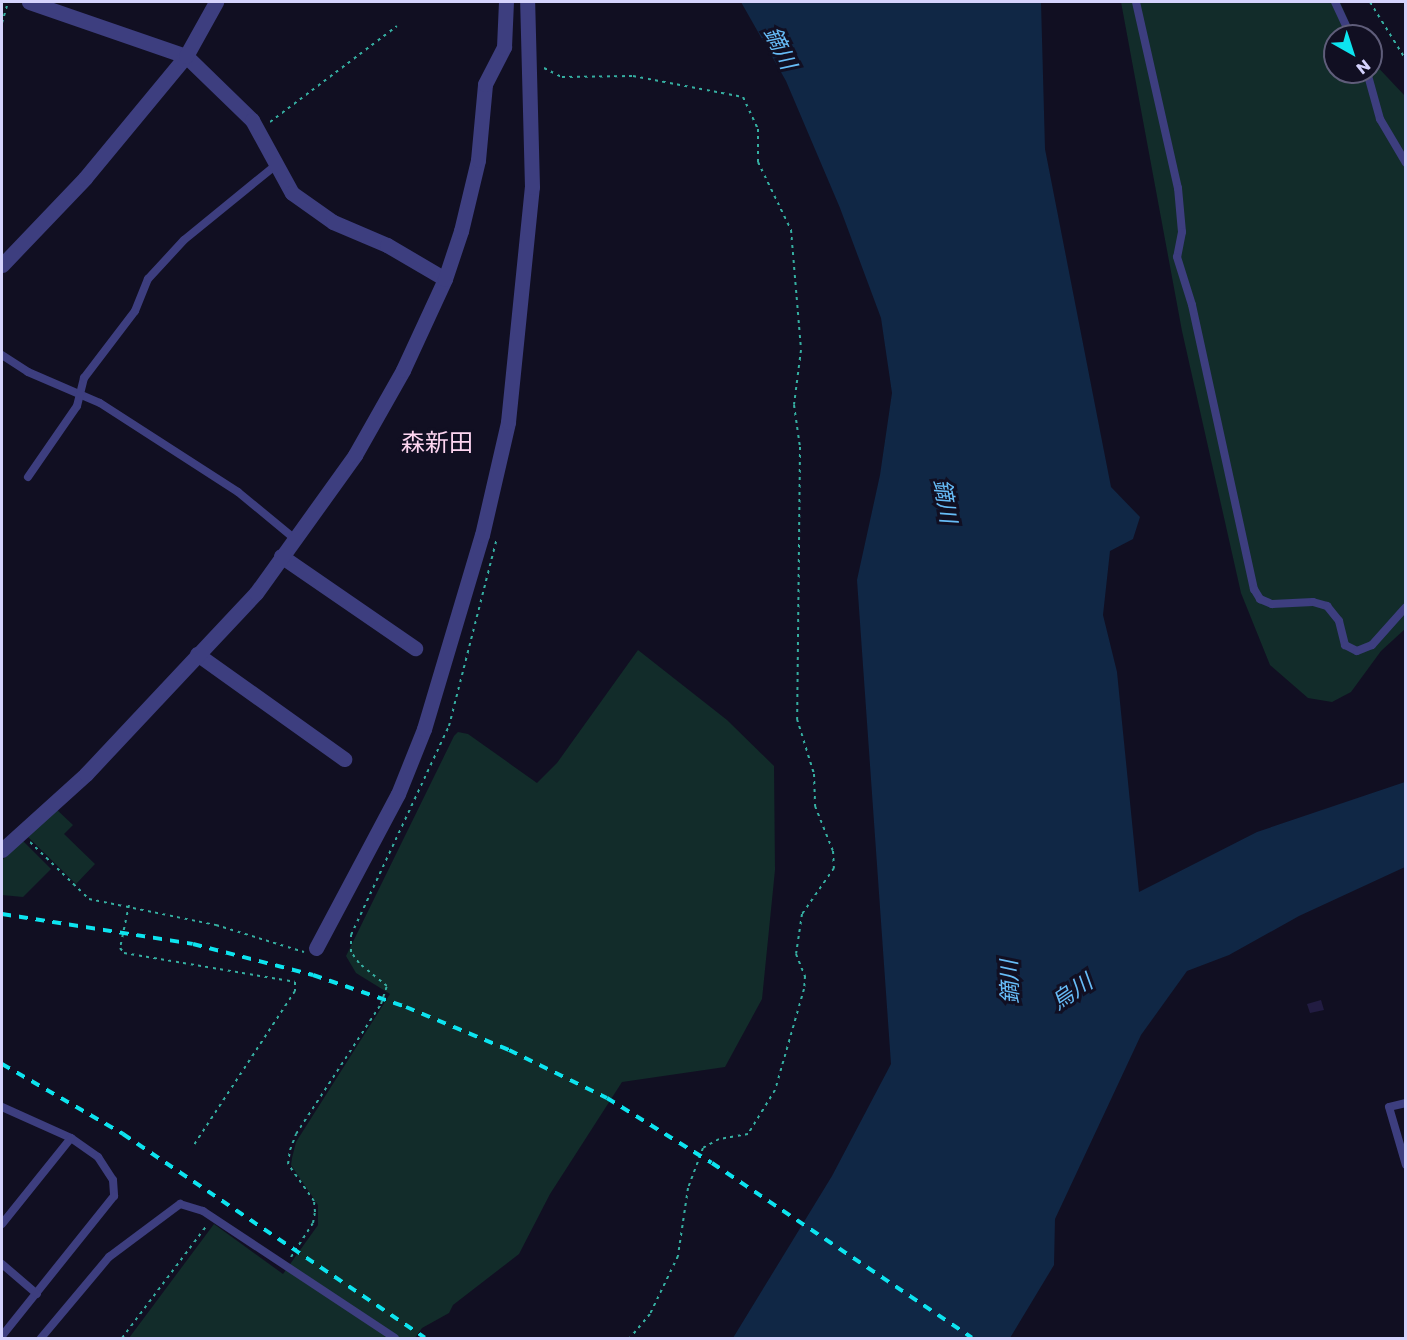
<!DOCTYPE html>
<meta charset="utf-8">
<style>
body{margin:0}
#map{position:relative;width:1407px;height:1340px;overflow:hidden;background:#110f22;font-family:Poppins,"Noto Sans JP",sans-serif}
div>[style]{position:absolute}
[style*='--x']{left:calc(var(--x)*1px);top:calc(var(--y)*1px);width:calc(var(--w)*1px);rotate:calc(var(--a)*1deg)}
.green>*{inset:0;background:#122c2a}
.water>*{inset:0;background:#102745}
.building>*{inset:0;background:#221c42}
.path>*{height:2px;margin-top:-1px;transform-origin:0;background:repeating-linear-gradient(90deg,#35aea1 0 3px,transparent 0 7.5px)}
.service>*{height:8px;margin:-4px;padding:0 4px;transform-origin:4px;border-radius:4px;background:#3d3e7f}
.minor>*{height:15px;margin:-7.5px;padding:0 7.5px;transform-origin:7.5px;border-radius:7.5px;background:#3d3e7f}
.rail>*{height:4px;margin-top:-2px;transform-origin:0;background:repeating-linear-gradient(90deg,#0de4ef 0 9px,transparent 0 17px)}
span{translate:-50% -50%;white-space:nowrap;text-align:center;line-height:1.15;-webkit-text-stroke:6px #110f22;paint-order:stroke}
.water-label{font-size:22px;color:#67bcf7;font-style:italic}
.quarter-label{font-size:24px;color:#fdd5f0}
.frame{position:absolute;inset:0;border:3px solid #d5d3fd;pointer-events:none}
.north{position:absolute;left:1323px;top:24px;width:60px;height:60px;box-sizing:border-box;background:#110f22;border:2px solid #5f5d7a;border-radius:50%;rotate:141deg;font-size:16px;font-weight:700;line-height:24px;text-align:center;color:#d5d3fd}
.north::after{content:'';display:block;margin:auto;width:21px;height:27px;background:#0de4ef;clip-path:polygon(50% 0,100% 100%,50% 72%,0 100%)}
</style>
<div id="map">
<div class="green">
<div style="clip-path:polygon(1121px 2px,1340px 2px,1355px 36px,1335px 36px,1335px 72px,1371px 72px,1371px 60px,1405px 96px,1405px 629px,1381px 651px,1351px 692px,1332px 702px,1308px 698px,1270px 665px,1241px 593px,1182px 331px)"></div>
<div style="clip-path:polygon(638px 650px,727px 720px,774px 766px,775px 870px,762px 999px,725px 1067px,622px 1082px,550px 1194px,519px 1254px,453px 1305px,449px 1313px,422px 1328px,415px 1338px,129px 1338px,214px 1224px,283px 1274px,318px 1225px,318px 1205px,291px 1165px,292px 1158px,296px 1142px,390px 994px,356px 973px,346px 956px,454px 736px,458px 732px,468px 734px,537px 783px,557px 763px)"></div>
<div style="clip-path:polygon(55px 808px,73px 825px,64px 834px,95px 864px,76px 884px,27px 836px)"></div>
<div style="clip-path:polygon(23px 841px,51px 869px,23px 897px,2px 895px,2px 860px)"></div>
</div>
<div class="water">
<div style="clip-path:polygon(741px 2px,1041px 2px,1045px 149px,1111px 487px,1140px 517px,1133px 539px,1110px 551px,1103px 615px,1117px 672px,1139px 892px,1257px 832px,1405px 782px,1405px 867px,1299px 916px,1229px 955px,1187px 971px,1141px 1035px,1055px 1219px,1054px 1265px,1010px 1338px,733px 1338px,832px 1176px,891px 1064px,857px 580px,880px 475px,892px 393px,881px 318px,840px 208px,786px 81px)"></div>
</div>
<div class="building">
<div style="clip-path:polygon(1321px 1000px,1324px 1010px,1310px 1013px,1307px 1004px)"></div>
</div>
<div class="path">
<div style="--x:1370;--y:2;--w:68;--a:58.2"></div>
<div style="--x:2;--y:23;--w:22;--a:-74"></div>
<div style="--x:544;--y:68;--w:20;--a:27"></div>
<div style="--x:562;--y:77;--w:71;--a:-0.8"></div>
<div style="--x:633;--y:76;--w:112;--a:10.8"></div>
<div style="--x:743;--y:97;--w:35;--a:65"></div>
<div style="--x:758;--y:129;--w:33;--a:90"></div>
<div style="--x:758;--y:162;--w:76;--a:64.1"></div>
<div style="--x:791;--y:230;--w:120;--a:85.2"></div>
<div style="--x:801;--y:350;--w:55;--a:97.3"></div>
<div style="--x:794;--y:405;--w:42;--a:81.9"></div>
<div style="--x:800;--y:447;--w:272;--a:90.6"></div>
<div style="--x:797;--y:719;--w:58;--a:72.8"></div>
<div style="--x:814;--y:774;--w:32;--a:88"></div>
<div style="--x:815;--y:806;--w:48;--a:68.2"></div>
<div style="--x:833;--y:851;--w:17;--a:87"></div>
<div style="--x:834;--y:868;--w:56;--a:124.8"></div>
<div style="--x:802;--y:914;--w:40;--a:98.5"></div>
<div style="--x:796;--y:954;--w:24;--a:68"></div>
<div style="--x:805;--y:976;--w:13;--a:94"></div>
<div style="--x:804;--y:989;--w:105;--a:106"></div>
<div style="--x:775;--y:1090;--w:52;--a:121.5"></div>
<div style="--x:748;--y:1134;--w:29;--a:170"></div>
<div style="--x:719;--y:1139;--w:18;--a:151"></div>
<div style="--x:703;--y:1148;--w:43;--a:110.6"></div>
<div style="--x:688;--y:1188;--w:69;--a:98.4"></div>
<div style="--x:678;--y:1256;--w:64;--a:115.8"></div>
<div style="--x:650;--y:1314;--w:31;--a:130"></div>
<div style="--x:270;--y:122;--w:159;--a:-37.1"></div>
<div style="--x:30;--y:842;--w:82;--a:44"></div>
<div style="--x:89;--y:899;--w:130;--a:11.6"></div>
<div style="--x:216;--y:925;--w:92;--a:17.1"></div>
<div style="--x:129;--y:905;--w:44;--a:101.8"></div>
<div style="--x:120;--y:948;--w:6;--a:51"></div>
<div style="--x:124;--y:953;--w:173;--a:9.6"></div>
<div style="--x:295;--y:982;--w:9;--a:90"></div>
<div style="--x:295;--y:991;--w:186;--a:123.3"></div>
<div style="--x:291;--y:1257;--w:40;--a:-57.1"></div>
<div style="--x:313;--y:1223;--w:11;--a:-80"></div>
<div style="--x:315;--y:1212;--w:11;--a:-95"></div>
<div style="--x:314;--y:1201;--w:45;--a:-125.1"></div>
<div style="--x:288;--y:1164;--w:14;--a:-82"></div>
<div style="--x:290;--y:1150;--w:17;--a:-69"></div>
<div style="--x:296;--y:1134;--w:155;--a:-56.8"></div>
<div style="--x:381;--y:1004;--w:19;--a:-72"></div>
<div style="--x:387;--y:986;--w:36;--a:-141"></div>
<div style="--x:359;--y:963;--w:14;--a:-126"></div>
<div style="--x:351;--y:952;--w:17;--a:-90"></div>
<div style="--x:351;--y:935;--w:231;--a:-64.9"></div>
<div style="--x:449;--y:726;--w:191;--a:-75.7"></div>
<div style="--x:122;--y:1338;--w:141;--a:-53"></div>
</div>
<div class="service">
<div style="--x:1136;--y:2;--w:191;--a:77.3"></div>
<div style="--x:1178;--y:188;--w:44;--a:84.8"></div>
<div style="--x:1182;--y:232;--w:25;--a:101"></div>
<div style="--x:1177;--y:257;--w:50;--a:72.6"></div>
<div style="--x:1192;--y:305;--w:291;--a:77.7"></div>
<div style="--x:1254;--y:589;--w:12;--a:59"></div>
<div style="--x:1260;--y:599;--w:13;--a:23"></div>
<div style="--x:1272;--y:604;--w:41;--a:-2.8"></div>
<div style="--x:1313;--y:602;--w:15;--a:16"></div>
<div style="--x:1327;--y:606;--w:19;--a:51"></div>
<div style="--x:1339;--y:621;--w:25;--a:76"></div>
<div style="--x:1345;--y:645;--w:13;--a:27"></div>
<div style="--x:1357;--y:651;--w:16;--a:-22"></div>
<div style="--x:1372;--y:645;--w:51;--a:-48.2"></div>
<div style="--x:1335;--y:2;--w:38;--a:65"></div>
<div style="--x:1367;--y:72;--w:49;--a:74.5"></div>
<div style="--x:1380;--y:119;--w:51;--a:59.4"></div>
<div style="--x:2;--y:355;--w:31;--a:33"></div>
<div style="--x:28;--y:372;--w:78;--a:23.3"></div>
<div style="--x:100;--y:403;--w:164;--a:32.8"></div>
<div style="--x:238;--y:492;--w:74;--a:39.5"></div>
<div style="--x:28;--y:477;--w:86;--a:-55.4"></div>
<div style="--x:77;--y:406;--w:29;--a:-76"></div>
<div style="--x:84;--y:378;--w:84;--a:-52.7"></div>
<div style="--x:135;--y:311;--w:35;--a:-68"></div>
<div style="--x:148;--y:279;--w:53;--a:-47.3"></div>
<div style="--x:184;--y:240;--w:119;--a:-39.2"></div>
<div style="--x:1406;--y:1103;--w:17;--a:167"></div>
<div style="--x:1389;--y:1107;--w:60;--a:73.7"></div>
<div style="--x:2;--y:1107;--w:76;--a:24.2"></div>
<div style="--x:71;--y:1138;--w:33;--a:35"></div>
<div style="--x:98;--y:1157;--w:27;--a:57"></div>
<div style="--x:113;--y:1180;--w:16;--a:86"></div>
<div style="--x:114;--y:1196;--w:179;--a:128.7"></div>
<div style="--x:2;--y:1224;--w:110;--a:-51.3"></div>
<div style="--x:2;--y:1264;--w:46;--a:40.6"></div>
<div style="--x:41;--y:1338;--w:106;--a:-50"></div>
<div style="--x:109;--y:1257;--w:89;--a:-36.7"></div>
<div style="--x:180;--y:1204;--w:24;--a:17"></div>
<div style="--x:203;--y:1211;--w:230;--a:33.5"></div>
</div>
<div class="minor">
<div style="--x:29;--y:2;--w:166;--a:19"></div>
<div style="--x:186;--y:56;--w:92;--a:44.1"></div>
<div style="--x:252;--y:120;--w:83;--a:61.3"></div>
<div style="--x:292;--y:193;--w:50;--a:35.3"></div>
<div style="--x:333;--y:222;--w:59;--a:23.1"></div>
<div style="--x:387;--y:245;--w:67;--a:30.4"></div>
<div style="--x:2;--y:265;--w:120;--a:-46.3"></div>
<div style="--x:85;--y:178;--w:158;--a:-50.4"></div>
<div style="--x:186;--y:56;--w:62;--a:-60.9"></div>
<div style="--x:281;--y:556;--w:163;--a:34.5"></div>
<div style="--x:197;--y:654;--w:181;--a:35.5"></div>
<div style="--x:2;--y:850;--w:113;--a:-42.1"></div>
<div style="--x:86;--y:774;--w:248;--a:-46.8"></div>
<div style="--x:256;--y:593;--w:170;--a:-54.3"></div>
<div style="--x:355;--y:455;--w:98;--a:-60.5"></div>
<div style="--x:403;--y:370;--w:100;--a:-65.2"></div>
<div style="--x:445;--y:279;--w:51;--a:-71.6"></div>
<div style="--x:461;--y:231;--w:73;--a:-76.5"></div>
<div style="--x:478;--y:160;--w:76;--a:-84.7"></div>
<div style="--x:485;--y:84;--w:42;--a:-62.8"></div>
<div style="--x:504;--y:47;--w:45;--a:-87.5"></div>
<div style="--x:316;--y:948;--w:174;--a:-62"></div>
<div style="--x:398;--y:794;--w:70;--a:-68.2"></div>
<div style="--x:424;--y:729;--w:202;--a:-73.4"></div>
<div style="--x:482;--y:535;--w:116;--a:-77"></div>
<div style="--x:508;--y:422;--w:236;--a:-84.2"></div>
<div style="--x:532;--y:187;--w:185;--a:-91.5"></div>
</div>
<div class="rail">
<div style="--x:2;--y:914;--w:193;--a:8.9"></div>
<div style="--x:193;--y:944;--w:124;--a:14.5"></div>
<div style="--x:313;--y:975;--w:98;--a:19"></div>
<div style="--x:406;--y:1007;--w:112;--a:22.7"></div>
<div style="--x:509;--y:1050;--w:109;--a:26.1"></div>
<div style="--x:607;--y:1098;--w:123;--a:31.8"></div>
<div style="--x:712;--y:1163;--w:313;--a:33.9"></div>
<div style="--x:2;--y:1064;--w:140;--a:30"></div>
<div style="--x:123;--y:1134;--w:364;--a:34"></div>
</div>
<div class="water-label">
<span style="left:780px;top:48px;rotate:64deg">鏑川</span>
<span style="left:945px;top:501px;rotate:80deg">鏑川</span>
<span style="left:1010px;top:982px;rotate:-92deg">鏑川</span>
<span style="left:1072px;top:992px;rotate:-34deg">烏川</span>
</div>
<div class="quarter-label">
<span style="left:437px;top:443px">森新田</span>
</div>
<div class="frame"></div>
<div class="north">N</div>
</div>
